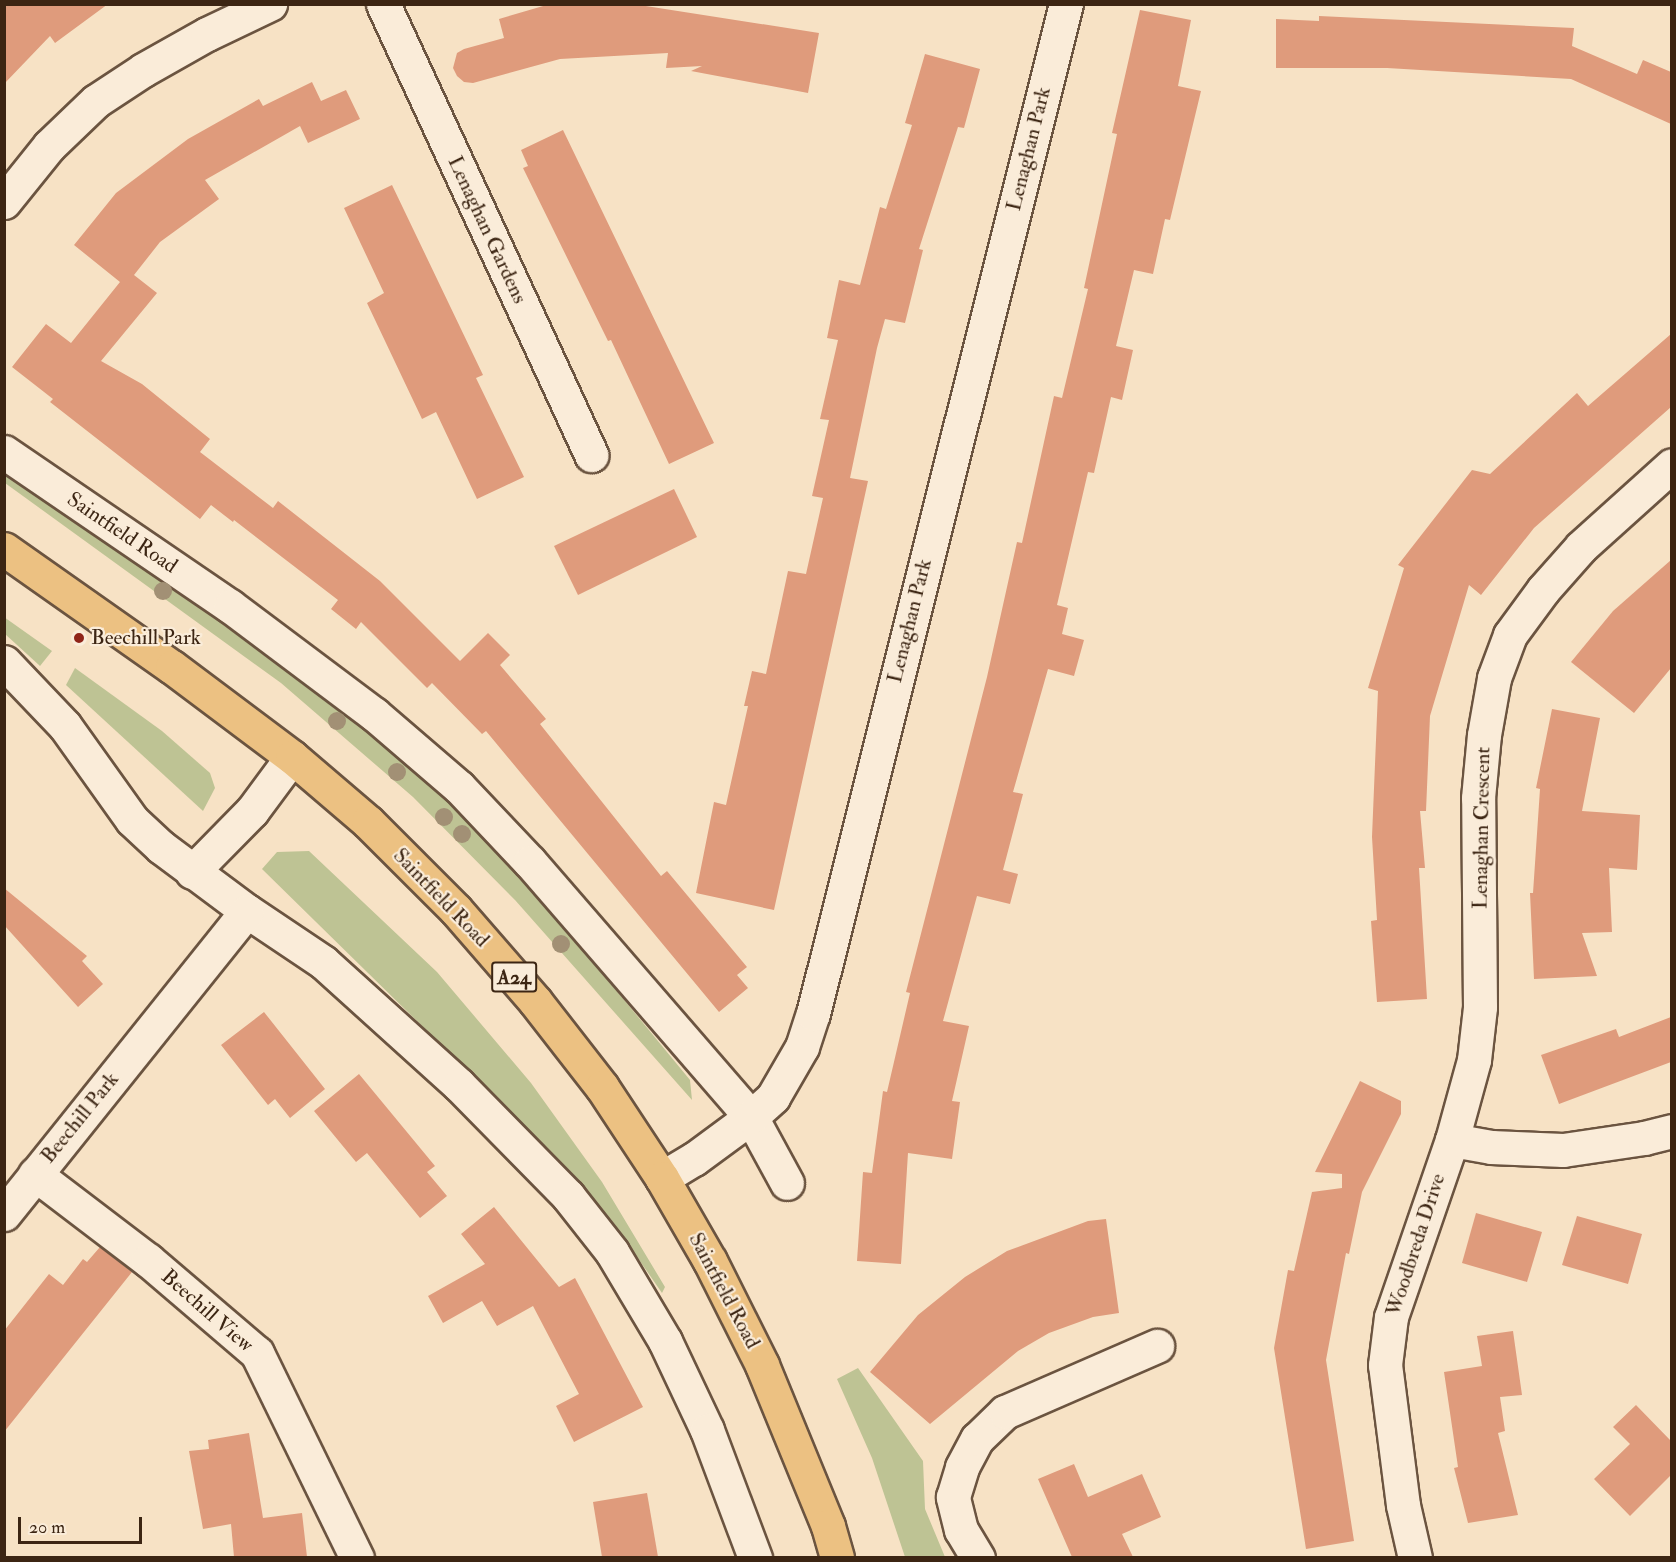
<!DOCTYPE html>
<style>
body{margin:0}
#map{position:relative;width:1676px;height:1562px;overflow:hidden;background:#f7e2c5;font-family:"IM FELL Double Pica",serif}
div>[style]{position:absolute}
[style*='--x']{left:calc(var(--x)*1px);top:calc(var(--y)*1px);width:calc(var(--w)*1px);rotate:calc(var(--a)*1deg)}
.green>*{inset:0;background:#bec394}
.building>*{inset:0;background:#df9b7c}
.roads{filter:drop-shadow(2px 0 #6b5440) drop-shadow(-2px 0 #6b5440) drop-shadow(0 2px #6b5440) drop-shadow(0 -2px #6b5440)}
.minor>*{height:33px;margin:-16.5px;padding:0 16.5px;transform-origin:16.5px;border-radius:16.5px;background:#faecd9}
.highway>*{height:33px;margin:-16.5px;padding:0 16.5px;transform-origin:16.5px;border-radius:16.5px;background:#ecc182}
.trees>*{width:18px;height:18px;margin:-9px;border-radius:50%;background:#a29075}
.dots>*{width:16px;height:16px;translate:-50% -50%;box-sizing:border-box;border:3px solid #faecd9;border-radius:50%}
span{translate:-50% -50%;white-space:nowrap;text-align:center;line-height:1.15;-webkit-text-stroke:4.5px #faecd9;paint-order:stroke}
.shield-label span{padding:2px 4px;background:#faecd9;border:2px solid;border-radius:4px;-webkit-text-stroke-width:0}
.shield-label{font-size:20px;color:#3c2513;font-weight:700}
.street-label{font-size:21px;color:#3c2513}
.poi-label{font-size:21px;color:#3c2513}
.left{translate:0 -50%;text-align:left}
.frame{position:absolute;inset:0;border:6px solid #3c2513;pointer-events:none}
.scale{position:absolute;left:18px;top:1517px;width:124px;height:27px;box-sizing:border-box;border:3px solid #3c2513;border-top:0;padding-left:8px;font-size:18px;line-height:21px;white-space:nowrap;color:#3c2513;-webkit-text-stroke:4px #faecd9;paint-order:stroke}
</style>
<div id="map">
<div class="green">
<div style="clip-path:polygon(5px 475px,227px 626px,359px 725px,441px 793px,518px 871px,690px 1080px,692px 1100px,515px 900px,413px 797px,281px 683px,5px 483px)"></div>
<div style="clip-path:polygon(4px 617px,52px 651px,40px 666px,5px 634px)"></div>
<div style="clip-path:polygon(75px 668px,162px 731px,210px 773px,215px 788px,203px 811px,66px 685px)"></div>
<div style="clip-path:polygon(309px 851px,437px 972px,531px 1083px,602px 1182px,665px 1287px,662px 1293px,615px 1225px,579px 1180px,262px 869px,277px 852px)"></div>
<div style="clip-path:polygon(858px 1368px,923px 1461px,925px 1509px,945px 1557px,905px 1557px,872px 1458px,837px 1379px)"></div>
</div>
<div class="building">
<div style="clip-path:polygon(4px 4px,108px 4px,55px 43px,50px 36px,4px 84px)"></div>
<div style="clip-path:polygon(550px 4px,633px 4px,819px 33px,808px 93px,691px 71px,702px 66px,666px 68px,668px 53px,560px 59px,473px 83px,464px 82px,457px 76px,453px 68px,457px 53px,464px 49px,504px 38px,499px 19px)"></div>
<div style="clip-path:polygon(1140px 10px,1191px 20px,1178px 86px,1201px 91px,1170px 220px,1165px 219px,1153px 274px,1134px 270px,1116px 346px,1133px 350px,1122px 400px,1111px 397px,1094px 473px,1088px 472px,1057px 605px,1068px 608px,1062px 634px,1084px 640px,1074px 676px,1048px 669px,1013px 792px,1023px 794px,1003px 870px,1018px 874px,1010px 904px,977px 896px,943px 1021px,969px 1026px,952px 1101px,960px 1102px,952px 1159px,908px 1153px,901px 1264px,857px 1261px,863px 1172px,872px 1173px,883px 1091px,887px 1092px,910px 993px,906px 992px,987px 677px,1017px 542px,1022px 543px,1054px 396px,1062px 398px,1088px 289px,1084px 288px,1117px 134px,1112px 133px)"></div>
<div style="clip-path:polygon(1319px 16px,1574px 28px,1572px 46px,1637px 74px,1643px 60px,1671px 72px,1671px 124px,1571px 79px,1387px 68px,1276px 68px,1276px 19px,1319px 21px)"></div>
<div style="clip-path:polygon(925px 54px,980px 69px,964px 128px,958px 127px,919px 249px,923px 250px,905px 323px,885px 319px,877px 348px,850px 478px,868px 481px,774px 910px,696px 893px,714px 802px,726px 805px,748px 706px,744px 706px,752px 671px,766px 674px,788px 571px,806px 574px,823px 498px,812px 496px,829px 420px,820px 419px,838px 340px,827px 338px,839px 280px,860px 285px,880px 207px,886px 209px,912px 125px,905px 123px)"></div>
<div style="clip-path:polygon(312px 82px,321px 101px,346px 90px,360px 119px,308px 143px,300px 126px,205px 180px,219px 199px,160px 242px,134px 275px,157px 293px,101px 361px,142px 384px,210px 439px,200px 452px,273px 508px,278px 501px,380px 581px,460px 661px,488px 633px,510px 655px,500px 665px,546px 719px,540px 724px,661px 876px,667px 871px,747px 967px,737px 975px,748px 988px,719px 1012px,486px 731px,482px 734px,432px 683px,427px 688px,361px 622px,356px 629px,331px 609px,338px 600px,234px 520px,233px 522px,211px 505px,200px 519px,50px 402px,53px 399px,12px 367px,46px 324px,71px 343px,120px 282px,74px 245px,116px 193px,188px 139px,259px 99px,263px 106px)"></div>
<div style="clip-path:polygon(563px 130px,714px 443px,669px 464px,611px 340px,608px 341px,523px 168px,528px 166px,521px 150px)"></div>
<div style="clip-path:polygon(392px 185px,483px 375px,476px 378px,524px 477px,477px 499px,436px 412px,422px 419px,367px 303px,384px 293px,344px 208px)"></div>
<div style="clip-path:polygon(1671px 334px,1671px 407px,1534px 528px,1481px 595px,1469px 585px,1430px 716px,1426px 811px,1420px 811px,1425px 868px,1419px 868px,1427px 999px,1377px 1002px,1371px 921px,1377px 920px,1372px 837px,1378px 691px,1368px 688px,1404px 568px,1398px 565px,1472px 470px,1490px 474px,1577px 393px,1588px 406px)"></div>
<div style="clip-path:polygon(674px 489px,697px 537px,578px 595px,554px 546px)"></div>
<div style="clip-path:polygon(1671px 560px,1671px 668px,1634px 713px,1571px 662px,1613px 611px)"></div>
<div style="clip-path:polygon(1552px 709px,1600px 718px,1582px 811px,1640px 815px,1637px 870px,1609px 868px,1612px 932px,1582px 933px,1597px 976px,1534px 979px,1530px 893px,1533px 893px,1540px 789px,1536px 788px)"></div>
<div style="clip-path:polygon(4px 888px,87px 956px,82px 961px,103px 984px,78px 1007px,4px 925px)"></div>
<div style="clip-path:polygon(264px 1012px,325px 1089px,290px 1118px,275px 1099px,268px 1105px,221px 1045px)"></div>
<div style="clip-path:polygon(1671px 1017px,1671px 1062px,1559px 1104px,1541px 1055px,1616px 1029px,1619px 1037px)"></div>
<div style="clip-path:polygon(359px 1074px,435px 1166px,427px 1172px,447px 1196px,420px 1218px,367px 1153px,356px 1162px,314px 1111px)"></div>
<div style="clip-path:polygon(1360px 1081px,1401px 1101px,1401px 1114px,1362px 1192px,1349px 1254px,1346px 1253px,1326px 1360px,1354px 1541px,1306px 1549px,1274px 1348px,1288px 1270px,1294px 1271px,1312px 1192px,1342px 1188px,1342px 1174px,1315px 1172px)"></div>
<div style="clip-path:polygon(494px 1207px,559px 1287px,575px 1278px,643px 1407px,574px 1442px,556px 1406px,579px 1394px,533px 1306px,497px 1326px,482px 1301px,443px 1323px,428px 1296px,485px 1264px,461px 1234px)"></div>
<div style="clip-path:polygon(1476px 1213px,1542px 1232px,1527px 1282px,1462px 1263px)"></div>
<div style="clip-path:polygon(1577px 1216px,1642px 1234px,1628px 1284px,1562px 1265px)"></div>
<div style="clip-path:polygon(1106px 1219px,1119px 1313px,1093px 1317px,1049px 1333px,1018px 1351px,930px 1424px,870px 1372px,918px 1315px,965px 1277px,1007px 1251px,1088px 1221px)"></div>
<div style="clip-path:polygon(100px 1247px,132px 1272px,4px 1432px,4px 1331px,49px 1274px,63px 1285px,83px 1259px,87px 1262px)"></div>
<div style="clip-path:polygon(1513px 1331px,1522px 1395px,1500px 1397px,1505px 1431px,1498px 1433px,1518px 1515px,1468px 1523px,1454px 1468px,1458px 1467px,1444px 1372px,1482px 1366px,1477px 1336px)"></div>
<div style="clip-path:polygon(1636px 1405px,1671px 1441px,1671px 1475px,1630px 1516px,1594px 1479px,1630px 1444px,1613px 1427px)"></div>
<div style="clip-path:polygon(249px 1433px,263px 1518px,302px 1513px,307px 1557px,234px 1557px,231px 1524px,203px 1529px,189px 1451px,209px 1449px,208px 1440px)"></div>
<div style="clip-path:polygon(1074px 1464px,1088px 1497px,1142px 1474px,1161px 1517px,1122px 1534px,1133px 1557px,1072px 1557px,1038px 1479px)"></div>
<div style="clip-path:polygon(647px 1493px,658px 1557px,602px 1557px,593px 1502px)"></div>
</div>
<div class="roads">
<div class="minor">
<div style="--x:383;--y:4;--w:497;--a:65.2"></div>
<div style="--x:4;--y:202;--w:72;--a:-51.2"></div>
<div style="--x:49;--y:146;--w:65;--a:-43.8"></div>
<div style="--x:96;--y:101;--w:56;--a:-33.4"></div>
<div style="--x:143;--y:70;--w:73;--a:-29.4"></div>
<div style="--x:207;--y:34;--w:70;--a:-25.5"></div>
<div style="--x:4;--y:452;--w:273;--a:34.3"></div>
<div style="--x:230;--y:606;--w:180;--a:36.9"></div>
<div style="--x:374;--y:714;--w:112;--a:40.7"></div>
<div style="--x:459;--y:787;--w:103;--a:46.6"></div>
<div style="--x:530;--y:862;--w:337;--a:49.1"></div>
<div style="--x:751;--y:1117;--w:75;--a:61.4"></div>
<div style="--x:4;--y:662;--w:88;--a:46.4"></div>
<div style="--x:65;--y:726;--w:115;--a:54.5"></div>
<div style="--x:132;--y:820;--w:40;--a:43"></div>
<div style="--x:161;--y:847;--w:107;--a:36.7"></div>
<div style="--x:247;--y:911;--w:92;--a:33.9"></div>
<div style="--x:323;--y:962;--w:183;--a:42.1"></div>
<div style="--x:459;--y:1085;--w:156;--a:45.5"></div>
<div style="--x:568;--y:1196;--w:71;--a:51.8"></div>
<div style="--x:612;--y:1252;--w:104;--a:59.2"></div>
<div style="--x:665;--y:1341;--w:98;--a:64.7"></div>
<div style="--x:707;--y:1430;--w:137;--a:69.4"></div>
<div style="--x:192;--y:872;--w:86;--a:-45.5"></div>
<div style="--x:252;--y:811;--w:67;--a:-53.5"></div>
<div style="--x:1452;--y:1140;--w:40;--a:10"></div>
<div style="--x:1491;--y:1147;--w:72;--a:2.4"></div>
<div style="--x:1563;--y:1150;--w:82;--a:-8.4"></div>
<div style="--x:1644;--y:1138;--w:29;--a:-14"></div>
<div style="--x:35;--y:1174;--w:142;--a:37.3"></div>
<div style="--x:148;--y:1260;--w:143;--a:40.5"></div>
<div style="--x:257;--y:1353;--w:228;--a:64"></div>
<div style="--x:662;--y:1178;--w:37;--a:-31"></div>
<div style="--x:694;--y:1159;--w:71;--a:-36.4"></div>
<div style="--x:751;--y:1117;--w:30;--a:-42"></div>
<div style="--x:773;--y:1097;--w:58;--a:-59.9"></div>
<div style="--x:802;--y:1047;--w:35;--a:-72"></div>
<div style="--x:813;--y:1014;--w:1041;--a:-75.94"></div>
<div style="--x:4;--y:1214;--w:388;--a:-51.3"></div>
<div style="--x:978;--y:1558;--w:33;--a:-121"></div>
<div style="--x:961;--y:1530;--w:34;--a:-104"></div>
<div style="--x:953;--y:1497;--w:31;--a:-73"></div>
<div style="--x:962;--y:1467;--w:32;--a:-62"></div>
<div style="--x:977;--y:1439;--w:39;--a:-44"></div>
<div style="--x:1005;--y:1412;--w:166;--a:-23.5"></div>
<div style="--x:1415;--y:1558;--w:54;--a:-102.8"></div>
<div style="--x:1403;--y:1505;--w:141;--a:-97.3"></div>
<div style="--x:1385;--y:1365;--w:48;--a:-82.9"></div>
<div style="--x:1391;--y:1317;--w:187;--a:-71"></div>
<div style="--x:1452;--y:1140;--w:83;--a:-74.6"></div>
<div style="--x:1474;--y:1060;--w:53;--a:-83.5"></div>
<div style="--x:1480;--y:1007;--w:209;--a:-90.5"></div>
<div style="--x:1478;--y:798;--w:63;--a:-84.6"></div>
<div style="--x:1484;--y:735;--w:58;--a:-80"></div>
<div style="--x:1494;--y:678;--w:46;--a:-69.6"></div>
<div style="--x:1510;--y:635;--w:56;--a:-53.7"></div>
<div style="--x:1543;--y:590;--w:57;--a:-48.5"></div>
<div style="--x:1581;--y:547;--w:122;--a:-42"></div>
</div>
<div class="highway">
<div style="--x:4;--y:549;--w:205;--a:35.1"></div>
<div style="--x:172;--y:667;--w:150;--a:36.9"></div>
<div style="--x:292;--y:757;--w:100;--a:40.5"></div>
<div style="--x:368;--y:822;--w:124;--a:45"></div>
<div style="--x:456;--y:910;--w:121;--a:49"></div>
<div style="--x:535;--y:1001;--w:109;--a:52.1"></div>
<div style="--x:602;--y:1087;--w:109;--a:56.6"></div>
<div style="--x:662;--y:1178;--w:96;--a:60"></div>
<div style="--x:710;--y:1261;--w:116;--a:63.4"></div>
<div style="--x:762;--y:1365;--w:174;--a:67.7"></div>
<div style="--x:828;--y:1526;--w:33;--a:74"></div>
</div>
</div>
<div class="trees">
<div style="left:163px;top:591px"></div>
<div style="left:337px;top:721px"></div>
<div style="left:397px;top:772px"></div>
<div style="left:444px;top:817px"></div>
<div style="left:462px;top:834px"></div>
<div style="left:561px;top:944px"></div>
</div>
<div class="dots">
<div style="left:79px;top:638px;background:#8f2418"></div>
</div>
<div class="shield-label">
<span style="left:514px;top:977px">A24</span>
</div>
<div class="street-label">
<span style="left:1029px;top:149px;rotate:-76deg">Lenaghan Park</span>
<span style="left:487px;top:230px;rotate:65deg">Lenaghan Gardens</span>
<span style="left:122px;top:533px;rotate:34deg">Saintfield Road</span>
<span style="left:910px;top:621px;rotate:-76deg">Lenaghan Park</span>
<span style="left:1482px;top:828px;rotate:-89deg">Lenaghan Crescent</span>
<span style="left:441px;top:898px;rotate:46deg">Saintfield Road</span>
<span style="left:80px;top:1118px;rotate:-51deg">Beechill Park</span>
<span style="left:1416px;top:1245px;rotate:-72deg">Woodbreda Drive</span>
<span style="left:724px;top:1291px;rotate:62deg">Saintfield Road</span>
<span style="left:207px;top:1311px;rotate:41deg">Beechill View</span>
</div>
<div class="poi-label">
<span class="left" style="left:91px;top:638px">Beechill Park</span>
</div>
<div class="frame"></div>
<div class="scale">20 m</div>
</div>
